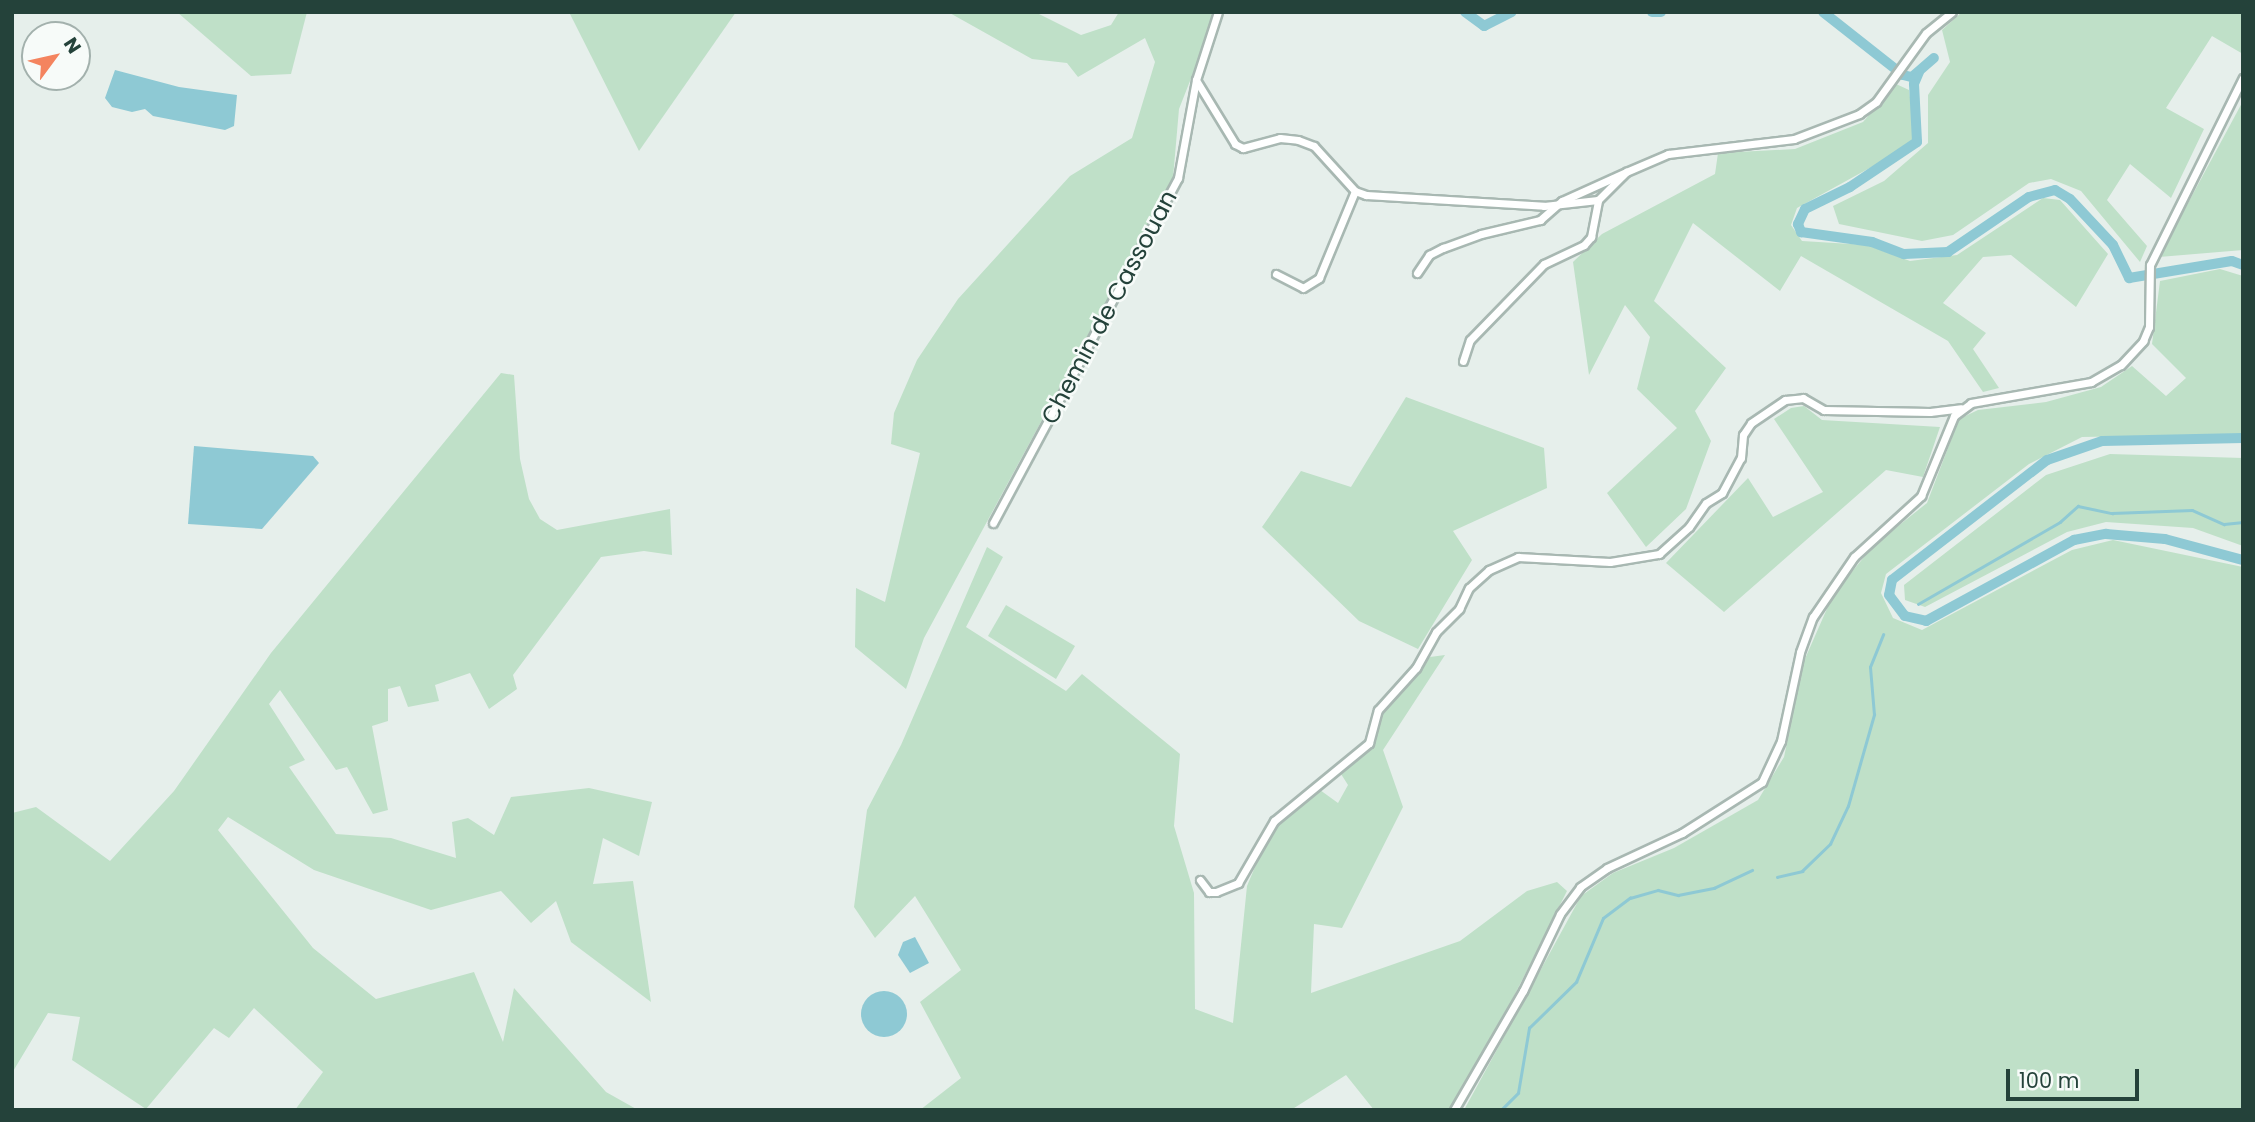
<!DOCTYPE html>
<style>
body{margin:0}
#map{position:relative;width:2255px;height:1122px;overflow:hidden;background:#e6efeb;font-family:Poppins,sans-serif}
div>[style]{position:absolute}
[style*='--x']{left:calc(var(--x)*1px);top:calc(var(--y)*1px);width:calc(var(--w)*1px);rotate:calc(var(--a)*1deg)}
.green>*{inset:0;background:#bfe0c8}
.water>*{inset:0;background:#8ec9d4}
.round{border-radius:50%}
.stream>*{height:2.5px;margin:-1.25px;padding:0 1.25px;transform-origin:1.25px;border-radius:1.25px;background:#8ec9d4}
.canal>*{height:10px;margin:-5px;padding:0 5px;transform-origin:5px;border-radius:5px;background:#8ec9d4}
.roads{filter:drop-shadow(2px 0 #a8b8b2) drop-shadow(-2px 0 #a8b8b2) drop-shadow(0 2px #a8b8b2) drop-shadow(0 -2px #a8b8b2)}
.minor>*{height:7px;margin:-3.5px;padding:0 3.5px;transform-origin:3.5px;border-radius:3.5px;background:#fff}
span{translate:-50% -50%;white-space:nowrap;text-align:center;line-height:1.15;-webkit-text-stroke:5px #f7fbf9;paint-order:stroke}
.street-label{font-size:24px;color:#24423a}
.frame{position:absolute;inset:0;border:14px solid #24423a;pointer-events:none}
.north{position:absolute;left:21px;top:21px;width:70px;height:70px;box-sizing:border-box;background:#f7fbf9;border:2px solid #a3b1ad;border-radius:50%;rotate:57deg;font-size:19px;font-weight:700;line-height:28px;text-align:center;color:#24423a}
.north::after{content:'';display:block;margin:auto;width:24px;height:32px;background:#f4845f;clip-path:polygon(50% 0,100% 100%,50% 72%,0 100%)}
.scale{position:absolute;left:2006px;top:1069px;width:133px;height:32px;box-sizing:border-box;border:4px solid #24423a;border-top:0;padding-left:9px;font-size:21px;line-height:24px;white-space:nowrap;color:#24423a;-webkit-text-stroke:5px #f7fbf9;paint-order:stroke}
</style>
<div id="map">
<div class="green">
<div style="clip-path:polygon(177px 12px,307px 12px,291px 74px,251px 76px)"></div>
<div style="clip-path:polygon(569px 12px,736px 12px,639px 151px)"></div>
<div style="clip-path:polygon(948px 12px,1035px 12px,1081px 35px,1111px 25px,1119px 12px,1212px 12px,1210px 30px,1179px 109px,1173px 178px,924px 638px,906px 689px,855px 647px,856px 588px,885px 602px,920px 453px,891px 444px,894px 413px,917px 360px,958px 299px,1070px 176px,1132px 138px,1155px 62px,1145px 38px,1078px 77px,1067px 63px,1032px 59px)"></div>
<div style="clip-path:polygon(1962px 12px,2243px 12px,2243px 54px,2212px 36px,2166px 108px,2204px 129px,2171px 198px,2130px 164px,2107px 200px,2147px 246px,2140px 262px,2081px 191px,2051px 179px,2029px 183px,1953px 235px,1922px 241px,1839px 224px,1833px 206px,1884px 181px,1928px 143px,1928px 95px,1950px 62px,1942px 30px)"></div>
<div style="clip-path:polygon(1896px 84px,1909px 90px,1915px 135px,1906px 148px,1797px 208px,1791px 225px,1802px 241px,1867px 245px,1910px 261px,1957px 255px,2043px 198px,2060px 200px,2108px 254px,2076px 307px,2011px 255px,1983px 257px,1943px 303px,1986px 333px,1973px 349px,1999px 388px,1983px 392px,1948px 341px,1801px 256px,1780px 291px,1693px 223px,1654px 301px,1726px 368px,1695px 411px,1711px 441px,1686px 509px,1646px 547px,1607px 493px,1677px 428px,1637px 389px,1650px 337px,1625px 305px,1589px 375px,1573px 262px,1602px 234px,1715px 174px,1718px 153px,1795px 149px,1863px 122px)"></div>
<div style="clip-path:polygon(2243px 101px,2243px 250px,2159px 257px)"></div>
<div style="clip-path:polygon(2220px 269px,2243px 276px,2243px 434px,2082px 437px,2029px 464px,1886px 574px,1881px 593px,1893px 618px,1922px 630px,2072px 550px,2113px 540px,2243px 567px,2243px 1110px,1464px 1110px,1581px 896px,1613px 873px,1674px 848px,1758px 800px,1784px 757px,1804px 661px,1833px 595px,1873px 546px,1927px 503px,1959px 419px,1978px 410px,2046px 402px,2101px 387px,2132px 366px,2166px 396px,2186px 378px,2152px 344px,2160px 281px)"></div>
<div style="clip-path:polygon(501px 373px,514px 375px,520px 459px,529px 499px,540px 519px,557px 530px,670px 509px,672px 555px,644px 551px,601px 557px,513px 675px,517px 689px,489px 709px,470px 673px,435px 685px,439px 701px,408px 707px,400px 686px,388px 689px,388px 721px,372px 726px,388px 810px,373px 814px,347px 767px,336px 770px,280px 690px,269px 704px,305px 760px,289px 767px,336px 834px,391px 838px,456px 858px,452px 822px,468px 818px,494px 835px,511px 797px,589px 788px,652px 802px,639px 856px,603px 838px,593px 884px,633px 881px,651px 1002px,571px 942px,556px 901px,531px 923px,501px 891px,431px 910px,314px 870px,228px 817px,218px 830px,313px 948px,376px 999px,474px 972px,503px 1042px,514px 988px,606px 1092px,638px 1110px,295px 1110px,323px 1072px,254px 1008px,229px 1038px,214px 1028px,146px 1109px,72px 1060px,80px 1017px,48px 1013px,12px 1073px,12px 813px,36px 807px,110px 861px,174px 791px,271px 653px)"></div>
<div style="clip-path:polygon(1406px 397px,1544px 448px,1547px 488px,1453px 531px,1472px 560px,1418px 649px,1359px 621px,1262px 527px,1301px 471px,1351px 487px)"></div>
<div style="clip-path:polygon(1804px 406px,1822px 420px,1940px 427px,1923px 477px,1886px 470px,1724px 612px,1666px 563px,1748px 478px,1773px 517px,1823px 492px,1774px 419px,1791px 408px)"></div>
<div style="clip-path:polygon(2110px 454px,2243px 458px,2243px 546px,2193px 528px,2106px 522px,2067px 532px,1925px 607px,1905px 600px,1904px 585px,2046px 475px)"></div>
<div style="clip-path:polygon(987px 547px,1003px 557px,966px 627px,1066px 691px,1082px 674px,1180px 754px,1174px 826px,1194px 893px,1195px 1009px,1233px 1023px,1247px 886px,1271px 829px,1320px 790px,1338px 803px,1348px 785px,1341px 774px,1376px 741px,1382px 712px,1430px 657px,1445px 655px,1383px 750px,1403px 807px,1342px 928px,1314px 924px,1311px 993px,1460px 941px,1527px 891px,1557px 882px,1567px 891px,1507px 1010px,1449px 1110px,1374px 1110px,1346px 1075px,1291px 1110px,920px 1110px,961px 1078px,920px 1002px,961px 970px,915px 896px,875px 938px,854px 907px,867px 810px,901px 745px)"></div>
<div style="clip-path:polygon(1006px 605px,1075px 646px,1056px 679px,988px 636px)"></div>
</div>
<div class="water">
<div style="clip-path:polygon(115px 70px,179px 87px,237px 95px,234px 126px,225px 130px,153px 116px,145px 109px,132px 112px,112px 107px,105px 98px)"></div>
<div style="clip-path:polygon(194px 446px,313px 456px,319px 463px,262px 529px,188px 524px)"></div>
<div style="clip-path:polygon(915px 937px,929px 963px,910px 973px,898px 955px,903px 942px)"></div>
<div class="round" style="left:861px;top:991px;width:46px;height:46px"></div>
</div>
<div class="stream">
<div style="--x:1918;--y:604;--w:164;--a:-30"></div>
<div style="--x:2060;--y:522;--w:24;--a:-42"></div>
<div style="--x:2078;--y:506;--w:35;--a:12"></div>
<div style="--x:2112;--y:513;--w:80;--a:-2.1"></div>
<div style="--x:2192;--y:510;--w:35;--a:24"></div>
<div style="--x:2224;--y:524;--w:19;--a:-6"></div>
<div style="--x:1777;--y:877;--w:26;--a:-13"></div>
<div style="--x:1802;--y:871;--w:39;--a:-44"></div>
<div style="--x:1830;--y:844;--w:42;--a:-64.7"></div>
<div style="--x:1848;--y:806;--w:95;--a:-74.1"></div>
<div style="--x:1874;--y:715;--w:48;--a:-94.8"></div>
<div style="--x:1870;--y:667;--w:35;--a:-68"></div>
<div style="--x:1501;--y:1110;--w:24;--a:-45"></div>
<div style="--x:1518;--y:1093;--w:66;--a:-80.4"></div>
<div style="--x:1529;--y:1028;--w:66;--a:-44.4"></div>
<div style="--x:1576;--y:982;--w:69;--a:-67.1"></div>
<div style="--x:1603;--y:918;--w:34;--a:-37"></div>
<div style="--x:1630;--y:898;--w:29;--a:-16"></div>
<div style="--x:1658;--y:890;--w:21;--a:14"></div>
<div style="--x:1678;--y:895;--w:37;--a:-11"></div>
<div style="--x:1714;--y:888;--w:42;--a:-25.3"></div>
</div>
<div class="canal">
<div style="--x:1465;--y:12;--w:24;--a:36"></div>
<div style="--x:1484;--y:26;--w:31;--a:-27"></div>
<div style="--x:1652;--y:12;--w:9;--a:0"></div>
<div style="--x:1823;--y:12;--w:102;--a:38.2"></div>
<div style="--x:1903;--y:75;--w:9;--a:13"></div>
<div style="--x:1912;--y:77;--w:29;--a:-41"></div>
<div style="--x:1919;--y:72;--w:13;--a:113"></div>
<div style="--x:1914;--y:84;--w:58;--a:87"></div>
<div style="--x:1917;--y:142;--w:81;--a:146.1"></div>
<div style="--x:1850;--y:187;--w:50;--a:153.9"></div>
<div style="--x:1805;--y:209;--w:17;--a:115"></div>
<div style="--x:1798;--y:224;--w:9;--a:69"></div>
<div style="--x:1801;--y:232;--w:72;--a:8"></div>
<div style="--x:1872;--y:242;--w:34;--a:21"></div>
<div style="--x:1904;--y:254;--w:44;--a:-2.6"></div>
<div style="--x:1948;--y:252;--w:98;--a:-34.2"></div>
<div style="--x:2029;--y:197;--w:27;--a:-15"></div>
<div style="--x:2055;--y:190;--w:17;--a:31"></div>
<div style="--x:2070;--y:199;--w:63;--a:46.9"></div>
<div style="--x:2113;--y:245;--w:37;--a:64"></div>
<div style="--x:2129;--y:278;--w:104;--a:-9.4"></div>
<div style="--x:2232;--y:261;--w:12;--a:20"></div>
<div style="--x:2243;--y:438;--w:141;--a:178.8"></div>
<div style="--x:2102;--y:441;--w:58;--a:160.9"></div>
<div style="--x:2047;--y:460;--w:196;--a:142.3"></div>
<div style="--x:1892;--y:580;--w:15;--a:101"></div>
<div style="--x:1889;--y:595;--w:26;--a:53"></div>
<div style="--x:1905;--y:616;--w:22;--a:13"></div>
<div style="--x:1926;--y:621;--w:169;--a:-28.7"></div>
<div style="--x:2074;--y:540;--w:33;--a:-11"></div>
<div style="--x:2106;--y:534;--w:59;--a:4.8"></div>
<div style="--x:2165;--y:539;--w:81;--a:15.1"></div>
</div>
<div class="roads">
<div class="minor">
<div style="--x:1196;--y:80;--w:75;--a:58.6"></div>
<div style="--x:1235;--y:144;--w:9;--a:27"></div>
<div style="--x:1243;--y:148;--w:38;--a:-15"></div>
<div style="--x:1280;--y:138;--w:18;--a:6"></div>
<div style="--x:1298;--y:140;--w:17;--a:21"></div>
<div style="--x:1314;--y:146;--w:61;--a:47.7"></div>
<div style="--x:1355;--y:191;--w:12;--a:20"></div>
<div style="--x:1366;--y:195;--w:178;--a:3.5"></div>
<div style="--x:1544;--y:206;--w:54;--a:-6.3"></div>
<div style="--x:1598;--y:200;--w:40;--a:-45"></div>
<div style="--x:1626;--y:172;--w:46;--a:-23.2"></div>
<div style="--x:1668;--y:154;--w:127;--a:-6.8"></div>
<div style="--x:1794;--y:139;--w:70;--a:-21"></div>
<div style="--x:1859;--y:114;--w:21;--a:-35"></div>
<div style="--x:1876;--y:102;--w:85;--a:-54.1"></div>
<div style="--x:1926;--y:33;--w:33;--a:-39"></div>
<div style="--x:1417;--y:273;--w:22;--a:-56"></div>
<div style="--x:1429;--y:255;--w:16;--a:-27"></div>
<div style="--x:1443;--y:248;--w:40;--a:-20.2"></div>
<div style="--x:1481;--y:234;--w:61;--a:-13.3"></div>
<div style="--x:1540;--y:220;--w:29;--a:-41"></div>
<div style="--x:1562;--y:201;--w:68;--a:-24.3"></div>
<div style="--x:1276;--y:274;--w:30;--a:27"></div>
<div style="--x:1303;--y:288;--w:19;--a:-32"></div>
<div style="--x:1319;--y:278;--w:94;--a:-67.5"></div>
<div style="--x:1463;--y:361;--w:22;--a:-72"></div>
<div style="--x:1470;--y:340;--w:106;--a:-45.8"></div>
<div style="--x:1544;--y:264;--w:44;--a:-25.4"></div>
<div style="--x:1584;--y:245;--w:11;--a:-49"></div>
<div style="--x:1591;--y:237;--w:38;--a:-79"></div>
<div style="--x:993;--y:523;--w:391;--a:-61.8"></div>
<div style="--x:1178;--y:178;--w:100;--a:-79.6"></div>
<div style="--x:1196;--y:80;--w:71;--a:-72.1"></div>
<div style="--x:1200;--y:880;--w:15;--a:53"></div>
<div style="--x:1209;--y:892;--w:7;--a:0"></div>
<div style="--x:1216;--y:892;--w:24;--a:-22"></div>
<div style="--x:1238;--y:883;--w:72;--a:-59.9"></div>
<div style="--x:1274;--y:821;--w:123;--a:-39.4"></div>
<div style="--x:1369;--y:743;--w:34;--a:-75"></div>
<div style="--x:1378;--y:710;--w:57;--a:-47.9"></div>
<div style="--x:1416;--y:668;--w:41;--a:-60.9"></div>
<div style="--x:1436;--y:632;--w:33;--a:-45"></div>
<div style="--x:1459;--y:609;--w:23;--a:-65"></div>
<div style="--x:1469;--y:588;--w:27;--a:-42"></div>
<div style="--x:1489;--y:570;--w:32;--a:-24"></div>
<div style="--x:1518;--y:557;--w:92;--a:3.1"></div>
<div style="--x:1610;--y:562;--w:50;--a:-9.3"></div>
<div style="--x:1659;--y:554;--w:40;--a:-42"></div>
<div style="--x:1689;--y:527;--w:29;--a:-55"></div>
<div style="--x:1706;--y:503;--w:19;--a:-32"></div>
<div style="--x:1722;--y:493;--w:40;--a:-62"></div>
<div style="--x:1741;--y:458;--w:23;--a:-85"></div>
<div style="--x:1743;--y:435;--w:14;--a:-56"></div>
<div style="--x:1751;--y:423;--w:41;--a:-34.1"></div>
<div style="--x:1785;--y:400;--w:18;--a:-6"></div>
<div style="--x:1803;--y:398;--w:24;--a:30"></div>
<div style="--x:1824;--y:410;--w:106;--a:1.1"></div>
<div style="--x:1930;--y:412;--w:31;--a:-7"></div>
<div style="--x:1454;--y:1110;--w:138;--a:-59.9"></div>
<div style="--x:1523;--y:991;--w:85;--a:-64.3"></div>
<div style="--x:1560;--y:914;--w:34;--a:-53"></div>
<div style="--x:1580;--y:887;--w:33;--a:-35"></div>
<div style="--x:1607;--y:868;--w:83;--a:-25"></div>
<div style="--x:1682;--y:833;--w:95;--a:-32.5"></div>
<div style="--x:1762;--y:782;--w:45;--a:-65.1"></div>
<div style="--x:1781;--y:741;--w:91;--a:-77.9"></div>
<div style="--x:1800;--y:652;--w:37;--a:-70"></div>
<div style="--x:1813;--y:617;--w:73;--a:-55.7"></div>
<div style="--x:1854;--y:557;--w:91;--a:-42.3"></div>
<div style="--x:1921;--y:496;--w:87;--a:-67.6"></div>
<div style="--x:1954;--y:416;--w:21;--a:-37"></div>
<div style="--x:1971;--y:403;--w:122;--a:-9.9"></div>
<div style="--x:2091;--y:382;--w:34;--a:-30"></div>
<div style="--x:2121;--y:365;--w:33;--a:-47"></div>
<div style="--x:2143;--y:341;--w:15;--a:-67"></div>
<div style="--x:2149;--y:327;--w:62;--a:-89.1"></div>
<div style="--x:2150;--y:265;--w:209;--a:-63.6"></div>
</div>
</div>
<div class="street-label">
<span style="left:1109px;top:307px;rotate:-62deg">Chemin de Cassouan</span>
</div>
<div class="frame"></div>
<div class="north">N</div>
<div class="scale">100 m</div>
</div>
